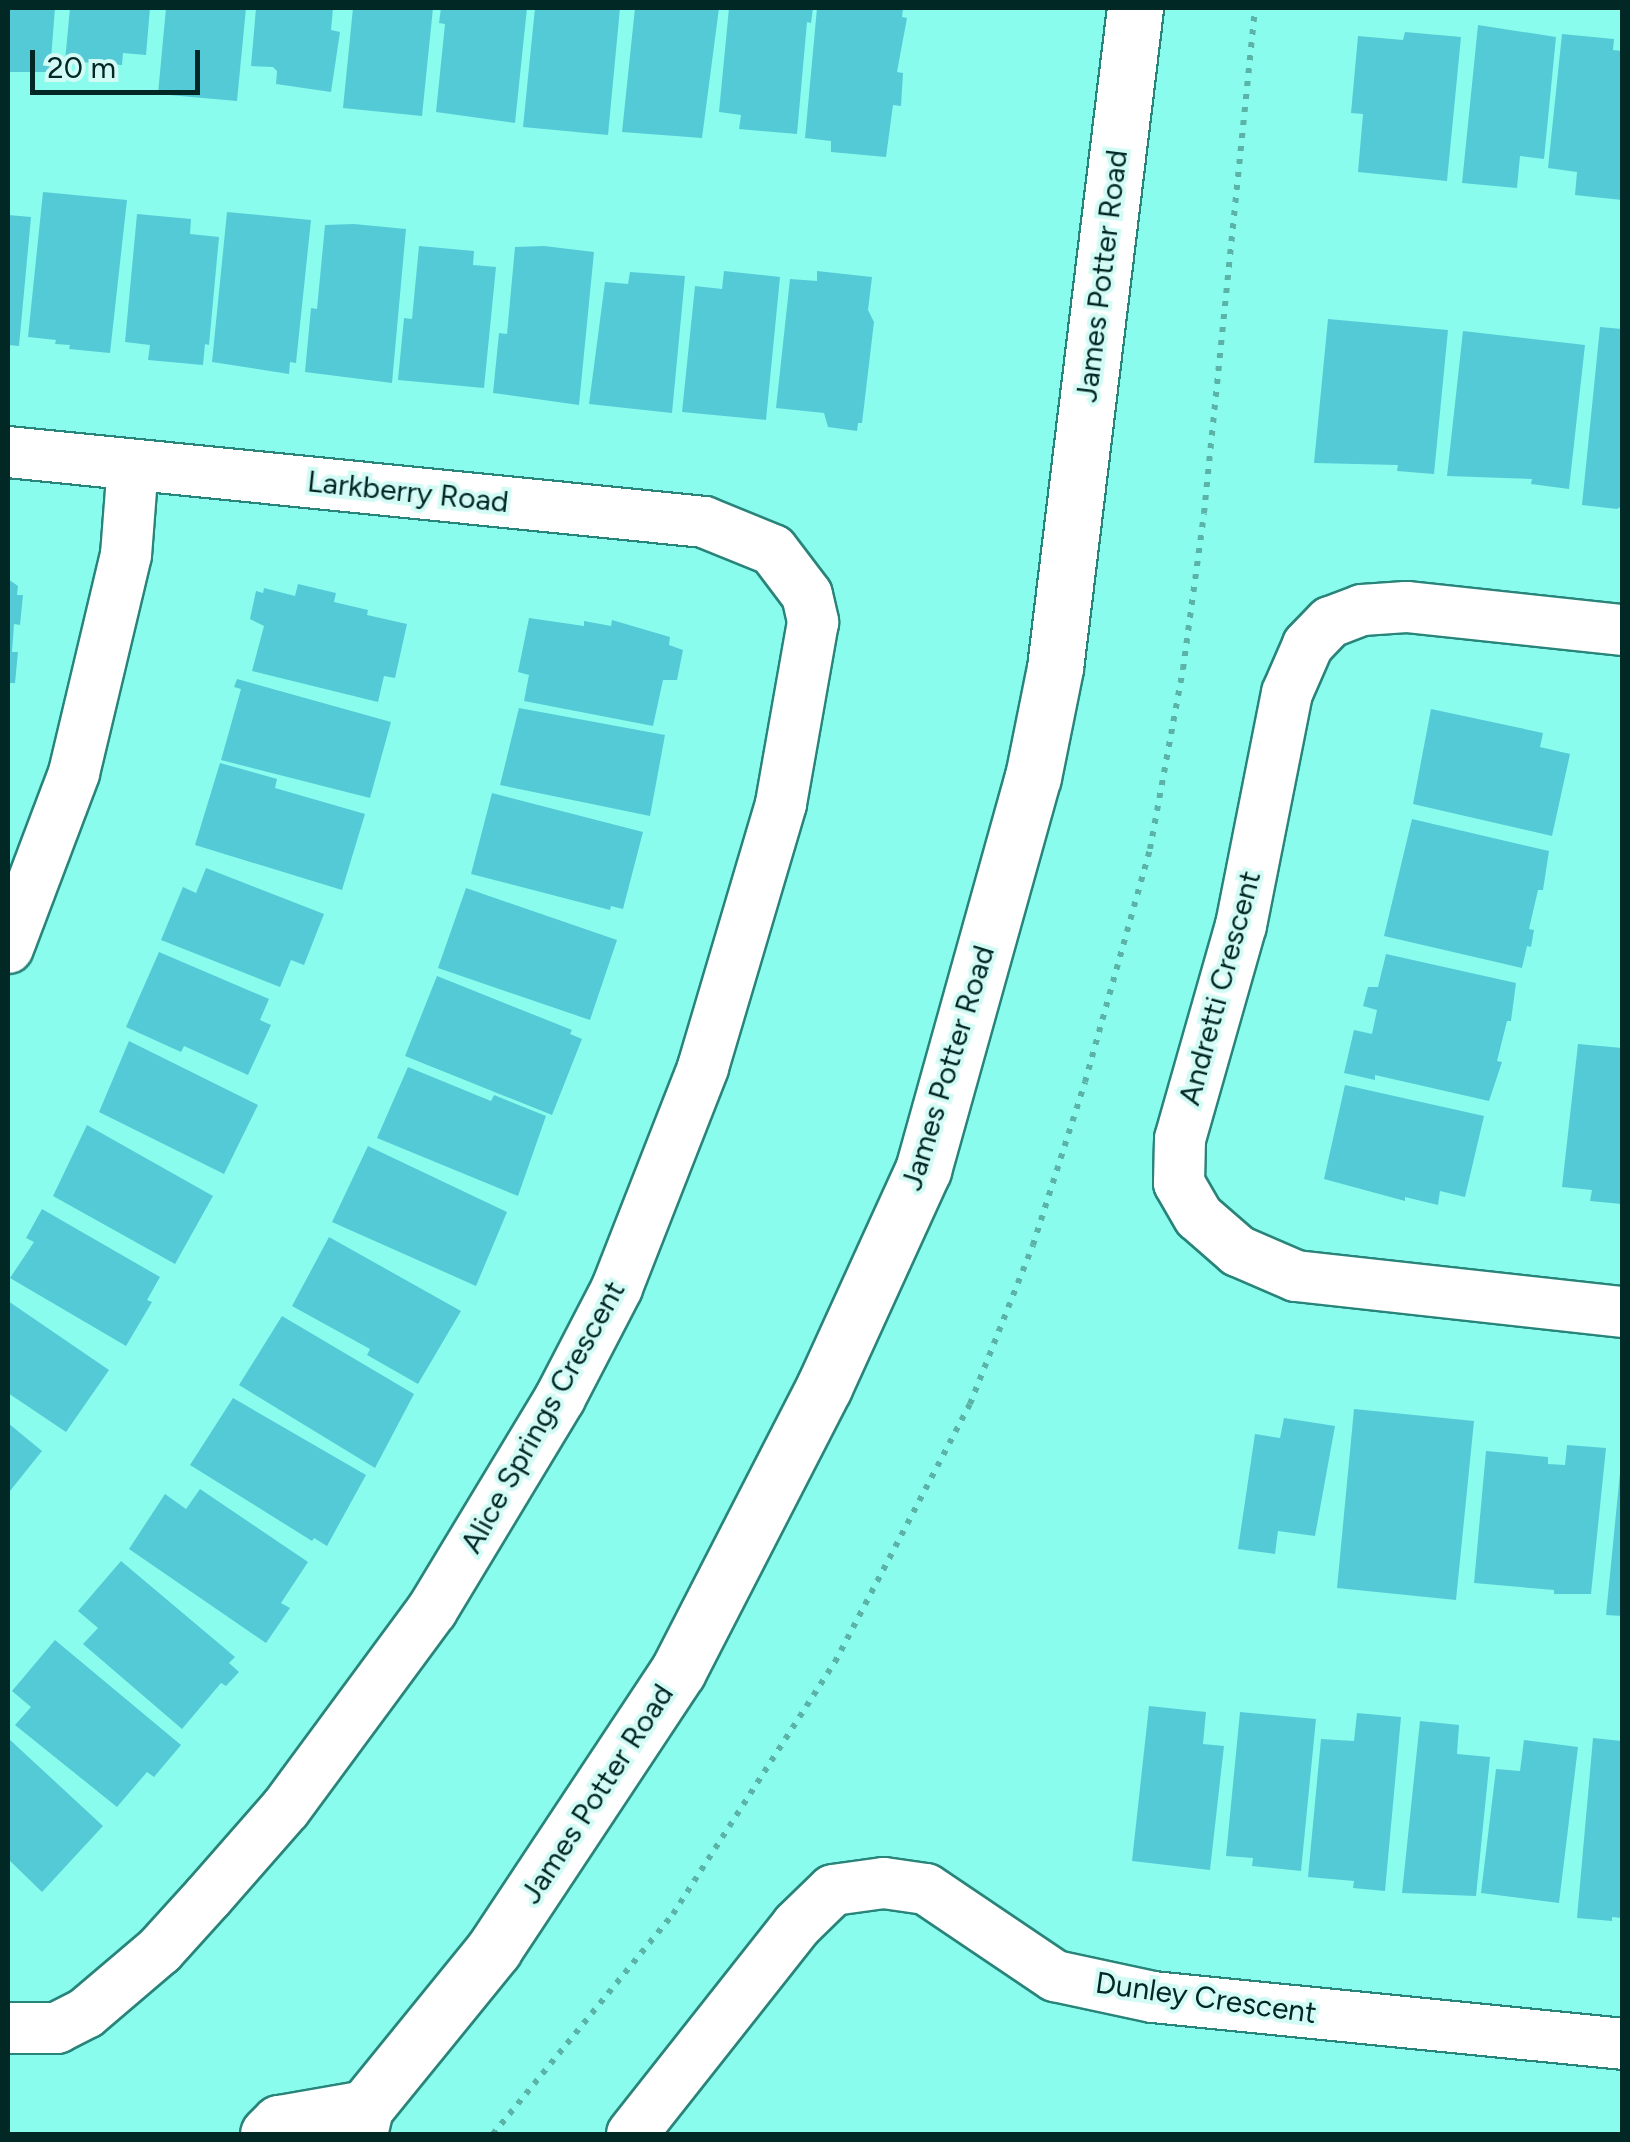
<!DOCTYPE html>
<style>
body{margin:0}
#map{position:relative;width:1630px;height:2142px;overflow:hidden;background:#8afced;font-family:Figtree,sans-serif}
div>[style]{position:absolute}
[style*='--x']{left:calc(var(--x)*1px);top:calc(var(--y)*1px);width:calc(var(--w)*1px);rotate:calc(var(--a)*1deg)}
.building>*{inset:0;background:#54cad7}
.path>*{height:6px;margin-top:-3px;transform-origin:0;background:repeating-linear-gradient(90deg,#5bb3a8 0 5px,transparent 0 13px)}
.roads{filter:drop-shadow(2px 0 #29847a) drop-shadow(-2px 0 #29847a) drop-shadow(0 2px #29847a) drop-shadow(0 -2px #29847a)}
.minor>*{height:50px;margin:-25px;padding:0 25px;transform-origin:25px;border-radius:25px;background:#fff}
.secondary>*{height:55px;margin:-27.5px;padding:0 27.5px;transform-origin:27.5px;border-radius:27.5px;background:#fff}
span{translate:-50% -50%;white-space:nowrap;text-align:center;line-height:1.15;-webkit-text-stroke:8px #d3fbf5;paint-order:stroke}
.street-label{font-size:30px;color:#012824}
.frame{position:absolute;inset:0;border:10px solid #012824;pointer-events:none}
.scale{position:absolute;left:30px;top:50px;width:170px;height:45px;box-sizing:border-box;border:5px solid #012824;border-top:0;padding-left:12px;font-size:30px;line-height:35px;white-space:nowrap;color:#012824;-webkit-text-stroke:8px #d3fbf5;paint-order:stroke}
</style>
<div id="map">
<div class="building">
<div style="clip-path:polygon(8px 8px,55px 8px,50px 72px,8px 72px)"></div>
<div style="clip-path:polygon(70px 8px,150px 8px,146px 55px,123px 53px,122px 65px,65px 61px)"></div>
<div style="clip-path:polygon(166px 8px,246px 8px,237px 101px,158px 94px)"></div>
<div style="clip-path:polygon(256px 8px,333px 8px,331px 30px,340px 32px,331px 92px,276px 84px,277px 71px,273px 67px,251px 66px)"></div>
<div style="clip-path:polygon(353px 8px,433px 8px,422px 116px,343px 108px)"></div>
<div style="clip-path:polygon(441px 8px,527px 8px,515px 123px,436px 112px,445px 24px,439px 23px)"></div>
<div style="clip-path:polygon(535px 8px,620px 8px,608px 135px,523px 127px)"></div>
<div style="clip-path:polygon(635px 8px,719px 8px,702px 138px,622px 132px)"></div>
<div style="clip-path:polygon(729px 8px,813px 8px,811px 23px,807px 22px,797px 134px,739px 129px,741px 115px,719px 112px)"></div>
<div style="clip-path:polygon(817px 8px,898px 8px,903px 9px,902px 17px,907px 18px,897px 72px,903px 73px,901px 106px,893px 105px,886px 157px,831px 152px,831px 141px,805px 138px)"></div>
<div style="clip-path:polygon(1478px 25px,1556px 37px,1544px 159px,1520px 156px,1517px 188px,1462px 183px)"></div>
<div style="clip-path:polygon(1405px 32px,1461px 37px,1447px 181px,1358px 172px,1363px 114px,1351px 113px,1358px 36px,1403px 40px)"></div>
<div style="clip-path:polygon(1562px 34px,1614px 39px,1613px 50px,1622px 51px,1622px 200px,1575px 195px,1577px 172px,1548px 168px)"></div>
<div style="clip-path:polygon(43px 192px,127px 200px,110px 353px,69px 349px,70px 345px,55px 344px,56px 340px,28px 337px)"></div>
<div style="clip-path:polygon(227px 212px,311px 220px,296px 363px,290px 362px,289px 374px,212px 362px)"></div>
<div style="clip-path:polygon(137px 214px,191px 219px,190px 234px,219px 237px,209px 345px,205px 344px,203px 365px,148px 360px,150px 345px,125px 342px)"></div>
<div style="clip-path:polygon(8px 215px,31px 217px,19px 346px,8px 345px)"></div>
<div style="clip-path:polygon(354px 224px,406px 229px,392px 383px,305px 372px,311px 308px,317px 309px,325px 225px)"></div>
<div style="clip-path:polygon(419px 246px,474px 251px,473px 265px,496px 267px,484px 388px,398px 380px,404px 318px,412px 319px)"></div>
<div style="clip-path:polygon(544px 246px,594px 252px,579px 405px,493px 393px,499px 333px,507px 334px,515px 247px)"></div>
<div style="clip-path:polygon(724px 271px,780px 277px,766px 420px,682px 412px,695px 286px,722px 289px)"></div>
<div style="clip-path:polygon(817px 271px,872px 277px,868px 310px,874px 322px,862px 423px,858px 423px,857px 431px,828px 427px,824px 413px,776px 408px,790px 279px,817px 281px)"></div>
<div style="clip-path:polygon(630px 272px,685px 276px,672px 413px,589px 404px,605px 282px,628px 284px)"></div>
<div style="clip-path:polygon(1328px 319px,1448px 330px,1434px 474px,1397px 471px,1398px 465px,1314px 463px)"></div>
<div style="clip-path:polygon(1600px 327px,1622px 329px,1622px 506px,1617px 509px,1582px 505px)"></div>
<div style="clip-path:polygon(1463px 331px,1585px 345px,1569px 489px,1531px 484px,1532px 479px,1447px 476px)"></div>
<div style="clip-path:polygon(8px 579px,18px 586px,17px 595px,23px 595px,20px 625px,14px 624px,12px 652px,18px 652px,15px 683px,8px 683px)"></div>
<div style="clip-path:polygon(298px 584px,336px 593px,334px 602px,368px 610px,367px 615px,407px 624px,395px 678px,384px 676px,378px 702px,252px 671px,264px 626px,250px 619px,256px 591px,263px 593px,264px 588px,295px 596px)"></div>
<div style="clip-path:polygon(529px 618px,584px 626px,584px 621px,611px 626px,612px 620px,670px 637px,669px 645px,683px 650px,677px 680px,663px 680px,653px 726px,524px 701px,529px 675px,518px 672px)"></div>
<div style="clip-path:polygon(237px 679px,391px 722px,370px 798px,221px 760px,241px 689px,234px 687px)"></div>
<div style="clip-path:polygon(519px 708px,665px 735px,650px 816px,500px 785px)"></div>
<div style="clip-path:polygon(1431px 709px,1543px 733px,1540px 747px,1570px 754px,1552px 836px,1413px 804px)"></div>
<div style="clip-path:polygon(220px 763px,277px 779px,275px 788px,365px 814px,342px 890px,195px 845px)"></div>
<div style="clip-path:polygon(492px 793px,643px 832px,623px 909px,611px 906px,610px 910px,471px 874px)"></div>
<div style="clip-path:polygon(1412px 819px,1549px 851px,1543px 890px,1538px 890px,1529px 929px,1534px 930px,1531px 947px,1527px 946px,1522px 968px,1384px 936px)"></div>
<div style="clip-path:polygon(206px 868px,324px 914px,304px 965px,291px 960px,280px 987px,161px 940px,183px 887px,196px 893px)"></div>
<div style="clip-path:polygon(466px 888px,617px 940px,590px 1020px,438px 968px)"></div>
<div style="clip-path:polygon(159px 952px,269px 999px,260px 1020px,271px 1025px,248px 1075px,184px 1046px,181px 1052px,126px 1027px)"></div>
<div style="clip-path:polygon(1386px 954px,1516px 983px,1511px 1021px,1507px 1021px,1497px 1061px,1502px 1062px,1489px 1101px,1375px 1075px,1375px 1080px,1344px 1073px,1354px 1030px,1372px 1034px,1377px 1010px,1363px 1006px,1368px 987px,1378px 987px)"></div>
<div style="clip-path:polygon(437px 976px,572px 1030px,570px 1034px,582px 1039px,552px 1115px,405px 1056px)"></div>
<div style="clip-path:polygon(129px 1041px,258px 1105px,224px 1174px,99px 1112px)"></div>
<div style="clip-path:polygon(1578px 1044px,1622px 1048px,1622px 1204px,1590px 1201px,1592px 1190px,1562px 1187px)"></div>
<div style="clip-path:polygon(408px 1067px,491px 1101px,494px 1095px,546px 1116px,518px 1196px,377px 1138px)"></div>
<div style="clip-path:polygon(1345px 1085px,1484px 1116px,1465px 1197px,1440px 1191px,1438px 1205px,1405px 1197px,1405px 1201px,1324px 1179px)"></div>
<div style="clip-path:polygon(87px 1125px,213px 1196px,175px 1264px,53px 1196px)"></div>
<div style="clip-path:polygon(368px 1146px,507px 1212px,476px 1286px,332px 1222px)"></div>
<div style="clip-path:polygon(42px 1209px,160px 1277px,147px 1300px,152px 1302px,126px 1346px,10px 1278px,34px 1242px,26px 1238px)"></div>
<div style="clip-path:polygon(329px 1237px,461px 1311px,418px 1384px,367px 1355px,370px 1349px,292px 1306px)"></div>
<div style="clip-path:polygon(8px 1301px,109px 1370px,66px 1432px,8px 1393px)"></div>
<div style="clip-path:polygon(282px 1316px,414px 1394px,375px 1468px,239px 1385px)"></div>
<div style="clip-path:polygon(233px 1398px,366px 1475px,327px 1546px,314px 1538px,312px 1541px,190px 1465px)"></div>
<div style="clip-path:polygon(1354px 1409px,1474px 1421px,1456px 1600px,1337px 1588px)"></div>
<div style="clip-path:polygon(1284px 1418px,1335px 1426px,1315px 1536px,1278px 1531px,1275px 1554px,1238px 1549px,1255px 1434px,1280px 1438px)"></div>
<div style="clip-path:polygon(8px 1423px,42px 1451px,10px 1491px,8px 1489px)"></div>
<div style="clip-path:polygon(1567px 1445px,1606px 1448px,1591px 1594px,1554px 1594px,1554px 1590px,1474px 1583px,1486px 1451px,1548px 1457px,1548px 1464px,1565px 1465px)"></div>
<div style="clip-path:polygon(1620px 1473px,1622px 1473px,1622px 1616px,1606px 1615px)"></div>
<div style="clip-path:polygon(200px 1489px,308px 1562px,281px 1603px,290px 1608px,266px 1643px,129px 1549px,165px 1494px,186px 1509px)"></div>
<div style="clip-path:polygon(121px 1561px,235px 1657px,229px 1663px,239px 1672px,226px 1686px,221px 1683px,182px 1729px,83px 1644px,98px 1628px,78px 1611px)"></div>
<div style="clip-path:polygon(55px 1640px,181px 1745px,154px 1777px,147px 1772px,117px 1807px,15px 1725px,31px 1707px,12px 1691px)"></div>
<div style="clip-path:polygon(1149px 1706px,1206px 1712px,1203px 1744px,1224px 1746px,1210px 1870px,1132px 1861px)"></div>
<div style="clip-path:polygon(1240px 1712px,1316px 1719px,1301px 1871px,1252px 1866px,1253px 1858px,1226px 1856px)"></div>
<div style="clip-path:polygon(1357px 1713px,1401px 1717px,1385px 1891px,1353px 1888px,1354px 1881px,1308px 1877px,1321px 1739px,1354px 1741px)"></div>
<div style="clip-path:polygon(1420px 1721px,1459px 1725px,1457px 1754px,1490px 1757px,1476px 1896px,1402px 1893px)"></div>
<div style="clip-path:polygon(8px 1738px,103px 1826px,42px 1892px,8px 1859px)"></div>
<div style="clip-path:polygon(1593px 1738px,1622px 1741px,1622px 1918px,1612px 1917px,1612px 1921px,1577px 1918px)"></div>
<div style="clip-path:polygon(1524px 1740px,1578px 1747px,1559px 1903px,1481px 1893px,1496px 1769px,1520px 1771px)"></div>
</div>
<div class="path">
<div style="--x:493;--y:2134;--w:284;--a:-50.7"></div>
<div style="--x:673;--y:1914;--w:300;--a:-57.3"></div>
<div style="--x:835;--y:1662;--w:291;--a:-62.4"></div>
<div style="--x:970;--y:1404;--w:171;--a:-68.4"></div>
<div style="--x:1033;--y:1245;--w:171;--a:-72.3"></div>
<div style="--x:1085;--y:1082;--w:242;--a:-74.4"></div>
<div style="--x:1150;--y:849;--w:183;--a:-79.6"></div>
<div style="--x:1183;--y:669;--w:157;--a:-82.3"></div>
<div style="--x:1204;--y:513;--w:508;--a:-84.23"></div>
</div>
<div class="roads">
<div class="minor">
<div style="--x:8;--y:452;--w:700;--a:5.74"></div>
<div style="--x:704;--y:522;--w:74;--a:22.1"></div>
<div style="--x:773;--y:550;--w:56;--a:52.9"></div>
<div style="--x:807;--y:595;--w:28;--a:77"></div>
<div style="--x:813;--y:622;--w:185;--a:100"></div>
<div style="--x:781;--y:804;--w:275;--a:106.5"></div>
<div style="--x:703;--y:1068;--w:236;--a:111.4"></div>
<div style="--x:617;--y:1288;--w:124;--a:117.4"></div>
<div style="--x:560;--y:1398;--w:248;--a:121.1"></div>
<div style="--x:432;--y:1610;--w:246;--a:126.4"></div>
<div style="--x:286;--y:1808;--w:118;--a:131.2"></div>
<div style="--x:208;--y:1897;--w:72;--a:132.2"></div>
<div style="--x:160;--y:1950;--w:97;--a:139.6"></div>
<div style="--x:86;--y:2013;--w:33;--a:153"></div>
<div style="--x:57;--y:2028;--w:49;--a:180"></div>
<div style="--x:1622;--y:630;--w:217;--a:-173.9"></div>
<div style="--x:1406;--y:607;--w:44;--a:176.1"></div>
<div style="--x:1362;--y:610;--w:34;--a:159"></div>
<div style="--x:1330;--y:622;--w:32;--a:134"></div>
<div style="--x:1308;--y:645;--w:52;--a:113.6"></div>
<div style="--x:1287;--y:693;--w:237;--a:101.2"></div>
<div style="--x:1241;--y:925;--w:223;--a:105.9"></div>
<div style="--x:1180;--y:1139;--w:44;--a:91.3"></div>
<div style="--x:1179;--y:1183;--w:39;--a:60"></div>
<div style="--x:1199;--y:1217;--w:52;--a:41.1"></div>
<div style="--x:1238;--y:1251;--w:63;--a:23.3"></div>
<div style="--x:1296;--y:1276;--w:328;--a:6.3"></div>
<div style="--x:8;--y:948;--w:187;--a:-69.3"></div>
<div style="--x:74;--y:773;--w:224;--a:-76.6"></div>
<div style="--x:126;--y:555;--w:90;--a:-85.6"></div>
<div style="--x:632;--y:2134;--w:266;--a:-51.7"></div>
<div style="--x:797;--y:1925;--w:50;--a:-44.2"></div>
<div style="--x:833;--y:1890;--w:51;--a:-7.8"></div>
<div style="--x:884;--y:1883;--w:42;--a:8.1"></div>
<div style="--x:926;--y:1889;--w:156;--a:34"></div>
<div style="--x:1055;--y:1976;--w:100;--a:12.1"></div>
<div style="--x:1153;--y:1997;--w:471;--a:5.7"></div>
</div>
<div class="secondary">
<div style="--x:268;--y:2134;--w:16;--a:-45"></div>
<div style="--x:279;--y:2123;--w:87;--a:-9.9"></div>
<div style="--x:359;--y:2134;--w:27;--a:-77"></div>
<div style="--x:365;--y:2108;--w:205;--a:-50.9"></div>
<div style="--x:494;--y:1949;--w:333;--a:-56.5"></div>
<div style="--x:678;--y:1671;--w:319;--a:-62.8"></div>
<div style="--x:824;--y:1387;--w:239;--a:-65.5"></div>
<div style="--x:923;--y:1170;--w:408;--a:-74.4"></div>
<div style="--x:1033;--y:777;--w:111;--a:-78.6"></div>
<div style="--x:1055;--y:668;--w:665;--a:-83.09"></div>
</div>
</div>
<div class="street-label">
<span style="left:1102px;top:276px;rotate:-83deg">James Potter Road</span>
<span style="left:408px;top:492px;rotate:6deg">Larkberry Road</span>
<span style="left:1220px;top:988px;rotate:-75deg">Andretti Crescent</span>
<span style="left:948px;top:1068px;rotate:-73deg">James Potter Road</span>
<span style="left:543px;top:1417px;rotate:-61deg">Alice Springs Crescent</span>
<span style="left:597px;top:1794px;rotate:-57deg">James Potter Road</span>
<span style="left:1206px;top:1998px;rotate:8deg">Dunley Crescent</span>
</div>
<div class="frame"></div>
<div class="scale">20 m</div>
</div>
